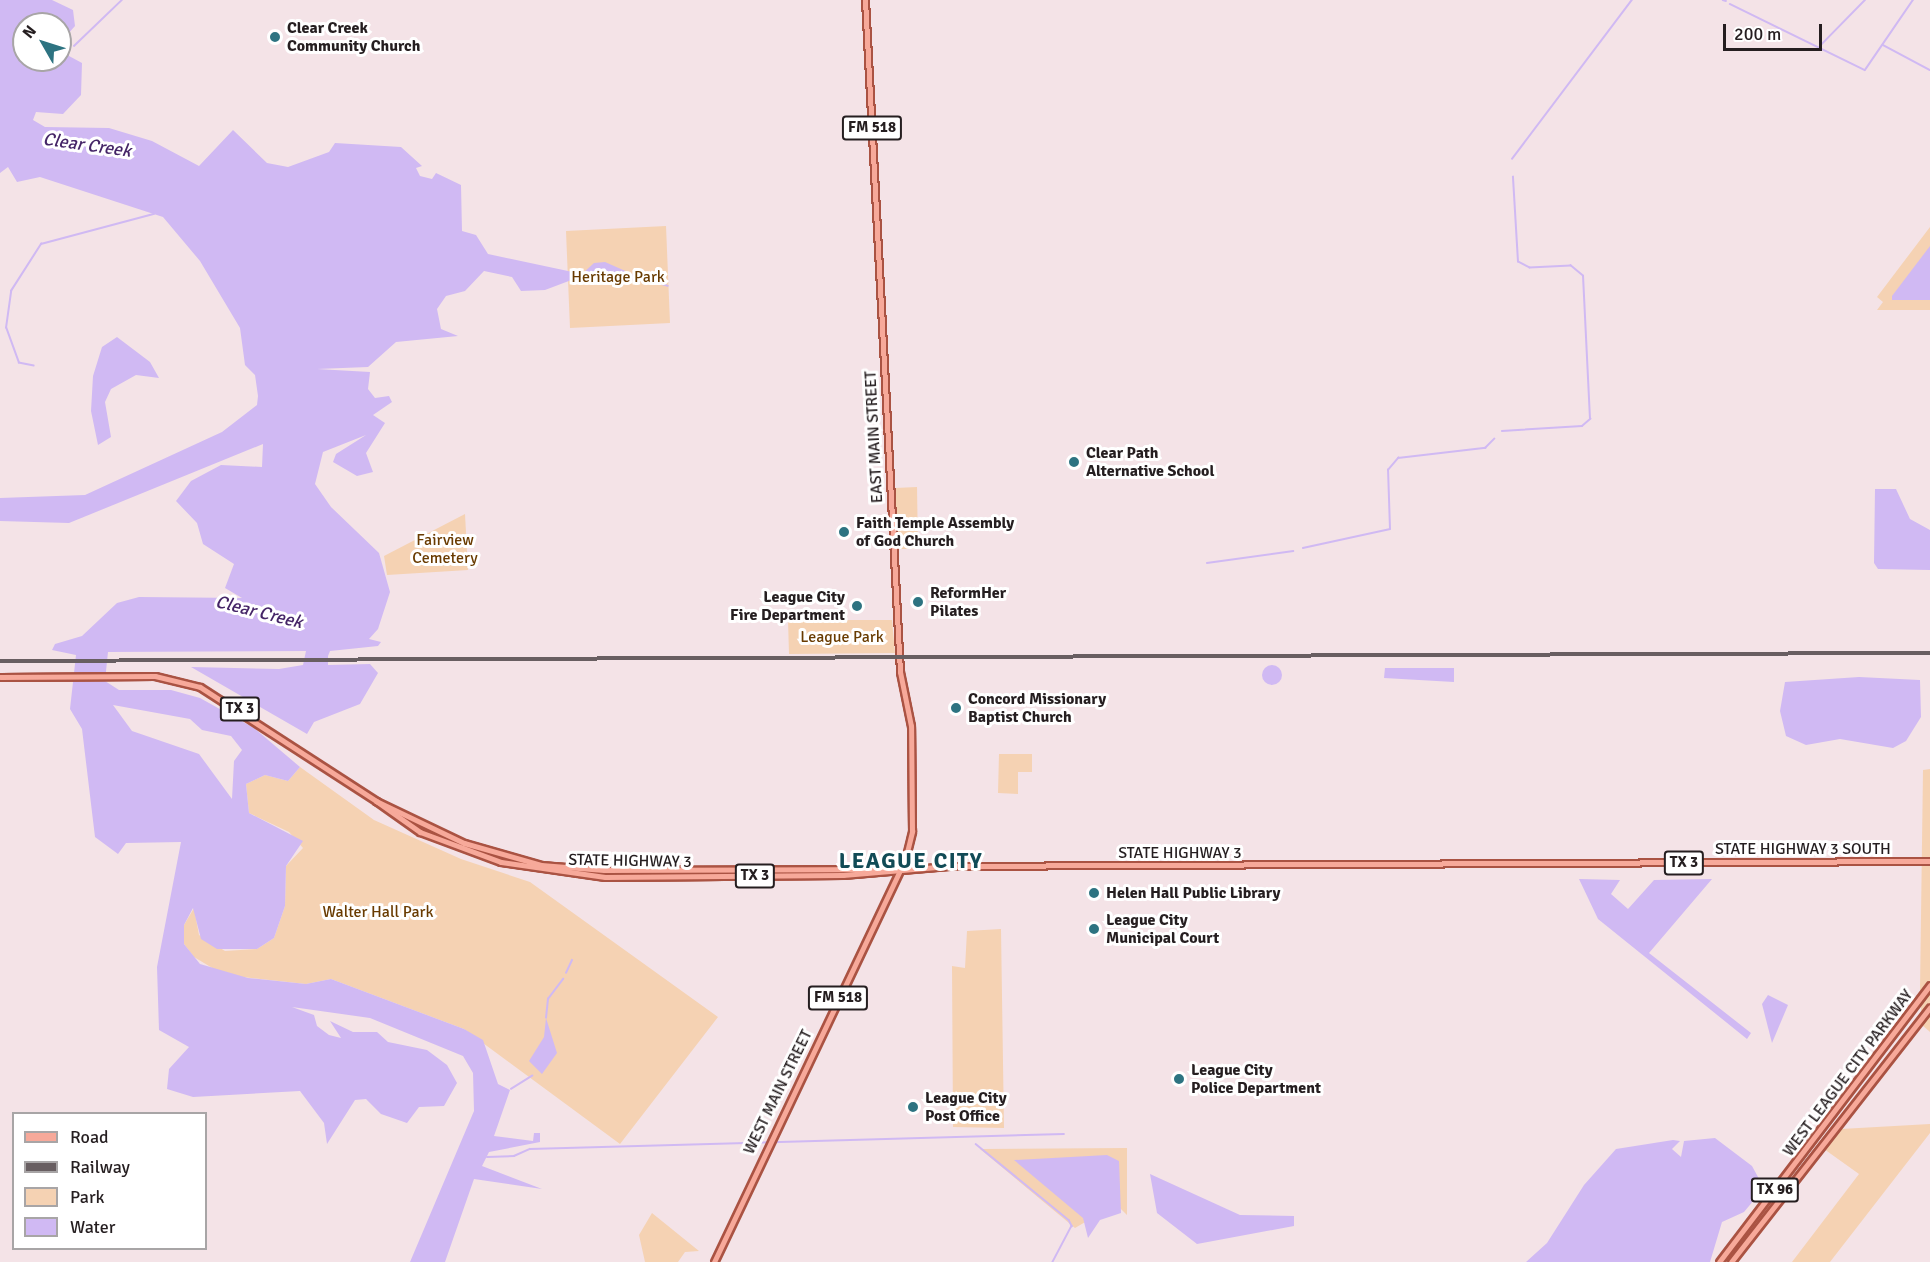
<!DOCTYPE html>
<style>
body{margin:0}
#map{position:relative;width:1930px;height:1262px;overflow:hidden;background:#f4e3e7;font-family:Signika,sans-serif}
div>[style]{position:absolute}
[style*='--x']{left:calc(var(--x)*1px);top:calc(var(--y)*1px);width:calc(var(--w)*1px);rotate:calc(var(--a)*1deg)}
.green>*{inset:0;background:#f5d2b3}
.water>*{inset:0;background:#d0b9f3}
.round{border-radius:50%}
.stream>*{height:1.5px;margin:-0.75px;padding:0 0.75px;transform-origin:0.75px;border-radius:0.75px;background:#d0b9f3}
.roads{filter:drop-shadow(2px 0 #aa5343) drop-shadow(-2px 0 #aa5343) drop-shadow(0 2px #aa5343) drop-shadow(0 -2px #aa5343)}
.primary>*{height:5px;margin:-2.5px;padding:0 2.5px;transform-origin:2.5px;border-radius:2.5px;background:#f7a99a}
.rail>*{height:4px;margin-top:-2px;transform-origin:0;background:repeating-linear-gradient(90deg,#fff 0 4.5px,#685e61 0 9px);box-sizing:border-box;border-block:2px solid #685e61}
.dots>*{width:16px;height:16px;translate:-50% -50%;box-sizing:border-box;border:3px solid #fff;border-radius:50%}
span{translate:-50% -50%;white-space:nowrap;text-align:center;line-height:1.15;-webkit-text-stroke:6px #fff;paint-order:stroke}
.shield-label span{padding:2px 4px;background:#fff;border:2px solid;border-radius:4px;-webkit-text-stroke-width:0}
.shield-label{font-size:15px;color:#251e20;font-weight:700}
.poi-label{font-size:16px;color:#251e20;font-weight:700}
.left{translate:0 -50%;text-align:left}
.right{translate:-100% -50%;text-align:right}
.park-label{font-size:16px;color:#693b01}
.street-label{font-size:16px;color:#251e20}
.water-label{font-size:18px;color:#452567;font-style:italic}
.district-label{font-size:22px;color:#114b56;font-weight:700;letter-spacing:1.5px}
.legend{position:absolute;left:12px;top:1112px;width:195px;height:138px;box-sizing:border-box;background:#fff;border:2px solid #a8a5a6;margin:0;padding:8px 10px;list-style:none;font-size:18px;color:#251e20}
.legend li{display:flex;align-items:center;gap:12px;height:30px}
.legend b{width:30px;border:2px solid #a8a5a6}
.north{position:absolute;left:12px;top:12px;width:60px;height:60px;box-sizing:border-box;background:#fff;border:2px solid #a8a5a6;border-radius:50%;rotate:309deg;font-size:16px;font-weight:700;line-height:24px;text-align:center;color:#251e20}
.north::after{content:'';display:block;margin:auto;width:21px;height:27px;background:#2d7381;clip-path:polygon(50% 0,100% 100%,50% 72%,0 100%)}
.scale{position:absolute;left:1723px;top:24px;width:99px;height:27px;box-sizing:border-box;border:3px solid #251e20;border-top:0;padding-left:8px;font-size:18px;line-height:21px;white-space:nowrap;color:#251e20;-webkit-text-stroke:4px #fff;paint-order:stroke}
</style>
<div id="map">
<div class="green">
<div style="clip-path:polygon(666px 226px,670px 323px,570px 328px,566px 231px)"></div>
<div style="clip-path:polygon(1930px 227px,1930px 310px,1877px 310px,1883px 302px,1877px 297px)"></div>
<div style="clip-path:polygon(917px 487px,918px 549px,897px 549px,895px 488px)"></div>
<div style="clip-path:polygon(465px 514px,468px 570px,387px 575px,384px 556px)"></div>
<div style="clip-path:polygon(788px 620px,892px 620px,895px 653px,789px 654px)"></div>
<div style="clip-path:polygon(999px 754px,1032px 754px,1032px 772px,1018px 772px,1018px 794px,998px 793px)"></div>
<div style="clip-path:polygon(300px 767px,374px 820px,461px 859px,530px 882px,718px 1017px,620px 1144px,464px 1029px,331px 979px,306px 984px,224px 975px,194px 957px,184px 944px,184px 925px,194px 908px,199px 935px,225px 951px,257px 949px,274px 938px,285px 906px,286px 866px,303px 848px,289px 832px,249px 813px,246px 784px,265px 775px,288px 781px)"></div>
<div style="clip-path:polygon(1930px 769px,1930px 1032px,1922px 1025px,1920px 990px,1923px 770px)"></div>
<div style="clip-path:polygon(1001px 929px,1004px 1128px,953px 1127px,952px 966px,965px 968px,967px 931px)"></div>
<div style="clip-path:polygon(1930px 1124px,1930px 1133px,1830px 1262px,1792px 1262px,1859px 1174px,1824px 1149px,1841px 1129px)"></div>
<div style="clip-path:polygon(1127px 1148px,1127px 1215px,1116px 1204px,1075px 1228px,980px 1149px)"></div>
<div style="clip-path:polygon(652px 1213px,699px 1251px,685px 1252px,678px 1262px,645px 1262px,639px 1235px)"></div>
</div>
<div class="water">
<div style="clip-path:polygon(evenodd,0 0,52px 0,73px 10px,75px 26px,67px 35px,69px 56px,82px 63px,81px 95px,63px 114px,36px 112px,33px 120px,45px 127px,109px 128px,152px 141px,199px 166px,233px 130px,267px 163px,288px 167px,329px 152px,335px 143px,401px 147px,422px 166px,416px 168px,420px 176px,432px 179px,436px 173px,461px 185px,462px 231px,476px 235px,488px 254px,582px 274px,594px 263px,605px 262px,639px 277px,628px 283px,597px 283px,582px 276px,545px 290px,521px 291px,512px 277px,484px 271px,465px 291px,446px 296px,437px 309px,441px 329px,458px 336px,396px 342px,368px 367px,317px 369px,370px 372px,368px 389px,375px 398px,389px 396px,392px 402px,373px 415px,385px 423px,366px 453px,373px 472px,357px 476px,333px 462px,336px 454px,366px 435px,323px 452px,315px 484px,331px 507px,379px 553px,390px 592px,378px 629px,369px 639px,381px 642px,378px 646px,330px 651px,328px 656px,328px 665px,370px 664px,378px 673px,360px 704px,314px 722px,307px 734px,191px 667px,279px 669px,303px 665px,306px 651px,108px 652px,105px 681px,119px 690px,171px 690px,200px 698px,254px 728px,300px 767px,288px 781px,265px 775px,246px 784px,249px 813px,303px 841px,286px 866px,285px 906px,274px 938px,257px 949px,217px 949px,201px 939px,193px 908px,184px 925px,184px 944px,200px 964px,248px 978px,306px 984px,331px 979px,464px 1029px,483px 1040px,498px 1084px,510px 1090px,494px 1136px,533px 1141px,534px 1133px,540px 1133px,540px 1142px,489px 1152px,482px 1166px,542px 1189px,474px 1179px,445px 1262px,410px 1262px,474px 1111px,473px 1073px,463px 1056px,370px 1018px,292px 1007px,314px 1015px,317px 1026px,329px 1035px,341px 1038px,330px 1021px,353px 1032px,377px 1032px,388px 1042px,427px 1050px,447px 1065px,457px 1083px,444px 1106px,419px 1107px,407px 1123px,381px 1114px,366px 1099px,355px 1100px,327px 1144px,324px 1123px,300px 1091px,193px 1097px,167px 1089px,169px 1069px,189px 1047px,159px 1030px,157px 967px,181px 842px,126px 843px,118px 854px,95px 837px,82px 729px,70px 709px,76px 655px,52px 650px,55px 644px,82px 636px,117px 603px,139px 597px,242px 598px,225px 588px,234px 564px,203px 544px,197px 523px,176px 501px,191px 481px,221px 465px,262px 467px,263px 444px,69px 523px,0 521px,0 498px,85px 495px,222px 432px,257px 405px,258px 396px,255px 375px,245px 365px,240px 328px,200px 261px,163px 217px,40px 177px,17px 182px,8px 167px,0 173px,0 0,24px 24px,60px 24px,60px 60px,24px 60px,24px 24px,0 0,113px 705px,190px 719px,202px 730px,231px 736px,242px 750px,234px 761px,232px 799px,199px 754px,132px 731px,113px 705px)"></div>
<div style="clip-path:polygon(1930px 246px,1930px 300px,1892px 300px,1892px 296px)"></div>
<div style="clip-path:polygon(117px 337px,150px 362px,159px 378px,136px 375px,111px 389px,105px 402px,111px 437px,98px 445px,91px 411px,93px 376px,102px 347px)"></div>
<div style="clip-path:polygon(1875px 489px,1896px 489px,1910px 519px,1930px 530px,1930px 570px,1878px 569px,1874px 563px)"></div>
<div class="round" style="left:1262px;top:665px;width:20px;height:20px"></div>
<div style="clip-path:polygon(1454px 668px,1454px 682px,1384px 678px,1385px 668px)"></div>
<div style="clip-path:polygon(1859px 677px,1920px 680px,1921px 717px,1906px 741px,1893px 748px,1840px 739px,1806px 745px,1786px 736px,1780px 711px,1785px 682px)"></div>
<div style="clip-path:polygon(1579px 879px,1620px 880px,1611px 894px,1628px 909px,1654px 880px,1712px 879px,1649px 953px,1751px 1033px,1747px 1039px,1598px 919px)"></div>
<div style="clip-path:polygon(1768px 995px,1788px 1005px,1772px 1043px,1762px 1004px)"></div>
<div style="clip-path:polygon(546px 1018px,557px 1053px,542px 1074px,529px 1061px,544px 1037px)"></div>
<div style="clip-path:polygon(1715px 1138px,1752px 1166px,1764px 1188px,1744px 1212px,1722px 1222px,1710px 1262px,1526px 1262px,1547px 1243px,1584px 1185px,1616px 1149px,1673px 1140px,1680px 1141px,1672px 1149px,1681px 1157px,1684px 1141px)"></div>
<div style="clip-path:polygon(1107px 1155px,1119px 1161px,1121px 1213px,1100px 1220px,1088px 1238px,1083px 1218px,1014px 1160px)"></div>
<div style="clip-path:polygon(1150px 1174px,1240px 1215px,1294px 1216px,1294px 1226px,1197px 1244px,1157px 1213px)"></div>
</div>
<div class="stream">
<div style="--x:1723;--y:0;--w:3;--a:18"></div>
<div style="--x:1730;--y:4;--w:150;--a:26.1"></div>
<div style="--x:1865;--y:70;--w:85;--a:-55.6"></div>
<div style="--x:1883;--y:45;--w:53;--a:28"></div>
<div style="--x:74;--y:46;--w:66;--a:-43.8"></div>
<div style="--x:1820;--y:46;--w:64;--a:-45.6"></div>
<div style="--x:1512;--y:159;--w:199;--a:-53"></div>
<div style="--x:639;--y:277;--w:30;--a:17"></div>
<div style="--x:34;--y:366;--w:15;--a:-169"></div>
<div style="--x:19;--y:363;--w:37;--a:-110"></div>
<div style="--x:6;--y:328;--w:37;--a:-82"></div>
<div style="--x:11;--y:291;--w:56;--a:-57.4"></div>
<div style="--x:41;--y:244;--w:117;--a:-14.9"></div>
<div style="--x:1502;--y:431;--w:80;--a:-3.6"></div>
<div style="--x:1582;--y:426;--w:11;--a:-41"></div>
<div style="--x:1590;--y:419;--w:143;--a:-92.8"></div>
<div style="--x:1583;--y:276;--w:16;--a:-140"></div>
<div style="--x:1571;--y:266;--w:41;--a:177.2"></div>
<div style="--x:1530;--y:268;--w:13;--a:-153"></div>
<div style="--x:1518;--y:262;--w:85;--a:-93.4"></div>
<div style="--x:1303;--y:548;--w:89;--a:-12.3"></div>
<div style="--x:1390;--y:529;--w:59;--a:-91.9"></div>
<div style="--x:1388;--y:470;--w:16;--a:-50"></div>
<div style="--x:1398;--y:458;--w:88;--a:-6.6"></div>
<div style="--x:1485;--y:448;--w:13;--a:-45"></div>
<div style="--x:1207;--y:563;--w:87;--a:-7.9"></div>
<div style="--x:566;--y:973;--w:14;--a:-65"></div>
<div style="--x:546;--y:1018;--w:19;--a:-84"></div>
<div style="--x:548;--y:999;--w:25;--a:-53"></div>
<div style="--x:511;--y:1089;--w:25;--a:-32"></div>
<div style="--x:976;--y:1144;--w:120;--a:39.3"></div>
<div style="--x:1069;--y:1220;--w:7;--a:63"></div>
<div style="--x:1072;--y:1226;--w:41;--a:117.8"></div>
<div style="--x:487;--y:1157;--w:27;--a:-2"></div>
<div style="--x:514;--y:1156;--w:17;--a:-24"></div>
<div style="--x:530;--y:1149;--w:534;--a:-1.61"></div>
</div>
<div class="roads">
<div class="primary">
<div style="--x:0;--y:677;--w:155;--a:-0.4"></div>
<div style="--x:155;--y:676;--w:46;--a:13.7"></div>
<div style="--x:200;--y:687;--w:210;--a:32.9"></div>
<div style="--x:376;--y:801;--w:98;--a:25.5"></div>
<div style="--x:464;--y:843;--w:80;--a:15.9"></div>
<div style="--x:541;--y:865;--w:63;--a:4.5"></div>
<div style="--x:604;--y:870;--w:296;--a:-0.2"></div>
<div style="--x:376;--y:801;--w:54;--a:35.2"></div>
<div style="--x:420;--y:832;--w:86;--a:20.3"></div>
<div style="--x:501;--y:862;--w:105;--a:8.2"></div>
<div style="--x:605;--y:877;--w:238;--a:-0.5"></div>
<div style="--x:843;--y:875;--w:106;--a:-4.9"></div>
<div style="--x:949;--y:866;--w:981;--a:-0.29"></div>
<div style="--x:714;--y:1262;--w:445;--a:-64.6"></div>
<div style="--x:905;--y:860;--w:30;--a:-76"></div>
<div style="--x:912;--y:831;--w:105;--a:-90.5"></div>
<div style="--x:911;--y:726;--w:55;--a:-101.5"></div>
<div style="--x:900;--y:672;--w:673;--a:-92.98"></div>
<div style="--x:1719;--y:1262;--w:348;--a:-52.7"></div>
<div style="--x:1731;--y:1262;--w:323;--a:-52"></div>
</div>
</div>
<div class="rail">
<div style="--x:0;--y:661;--w:1930;--a:-0.24"></div>
</div>
<div class="dots">
<div style="left:275px;top:37px;background:#2d7381"></div>
<div style="left:1074px;top:462px;background:#2d7381"></div>
<div style="left:844px;top:532px;background:#2d7381"></div>
<div style="left:918px;top:602px;background:#2d7381"></div>
<div style="left:857px;top:606px;background:#2d7381"></div>
<div style="left:956px;top:708px;background:#2d7381"></div>
<div style="left:1094px;top:893px;background:#2d7381"></div>
<div style="left:1094px;top:929px;background:#2d7381"></div>
<div style="left:1179px;top:1079px;background:#2d7381"></div>
<div style="left:913px;top:1107px;background:#2d7381"></div>
</div>
<div class="shield-label">
<span style="left:872px;top:128px">FM 518</span>
<span style="left:240px;top:709px">TX 3</span>
<span style="left:1684px;top:863px">TX 3</span>
<span style="left:755px;top:876px">TX 3</span>
<span style="left:838px;top:998px">FM 518</span>
<span style="left:1775px;top:1190px">TX 96</span>
</div>
<div class="poi-label">
<span class="left" style="left:287px;top:37px">Clear Creek<br>Community Church</span>
<span class="left" style="left:1086px;top:462px">Clear Path<br>Alternative School</span>
<span class="left" style="left:856px;top:532px">Faith Temple Assembly<br>of God Church</span>
<span class="left" style="left:930px;top:602px">ReformHer<br>Pilates</span>
<span class="right" style="left:845px;top:606px">League City<br>Fire Department</span>
<span class="left" style="left:968px;top:708px">Concord Missionary<br>Baptist Church</span>
<span class="left" style="left:1106px;top:893px">Helen Hall Public Library</span>
<span class="left" style="left:1106px;top:929px">League City<br>Municipal Court</span>
<span class="left" style="left:1191px;top:1079px">League City<br>Police Department</span>
<span class="left" style="left:925px;top:1107px">League City<br>Post Office</span>
</div>
<div class="park-label">
<span style="left:618px;top:277px">Heritage Park</span>
<span style="left:445px;top:549px">Fairview<br>Cemetery</span>
<span style="left:842px;top:637px">League Park</span>
<span style="left:378px;top:912px">Walter Hall Park</span>
</div>
<div class="street-label">
<span style="left:874px;top:437px;rotate:-93deg">EAST MAIN STREET</span>
<span style="left:1803px;top:849px">STATE HIGHWAY 3 SOUTH</span>
<span style="left:1180px;top:853px">STATE HIGHWAY 3</span>
<span style="left:630px;top:861px;rotate:1deg">STATE HIGHWAY 3</span>
<span style="left:1848px;top:1073px;rotate:-53deg">WEST LEAGUE CITY PARKWAY</span>
<span style="left:778px;top:1092px;rotate:-64deg">WEST MAIN STREET</span>
</div>
<div class="water-label">
<span style="left:87px;top:145px;rotate:8deg">Clear Creek</span>
<span style="left:259px;top:612px;rotate:14deg">Clear Creek</span>
</div>
<div class="district-label">
<span style="left:911px;top:861px">LEAGUE CITY</span>
</div>
<ul class="legend">
<li><b style="height:8px;background:#f7a99a"></b>Road</li>
<li><b style="height:8px;background:#685e61"></b>Railway</li>
<li><b style="height:16px;background:#f5d2b3"></b>Park</li>
<li><b style="height:16px;background:#d0b9f3"></b>Water</li>
</ul>
<div class="north">N</div>
<div class="scale">200 m</div>
</div>
